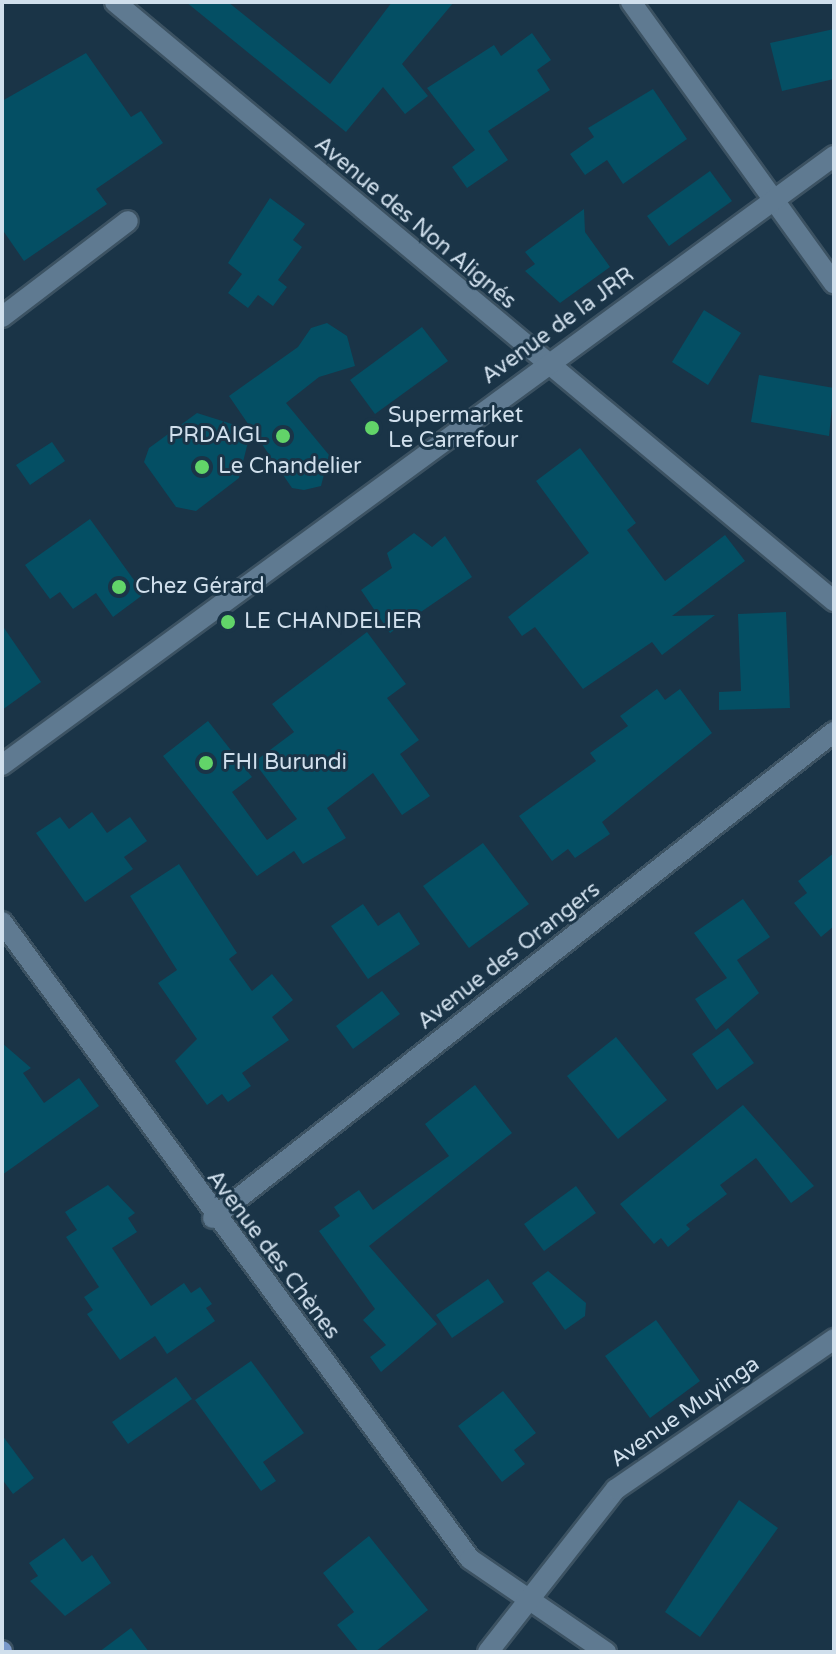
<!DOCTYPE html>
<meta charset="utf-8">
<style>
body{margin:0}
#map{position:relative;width:836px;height:1654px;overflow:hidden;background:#1a3447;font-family:"Varela Round",sans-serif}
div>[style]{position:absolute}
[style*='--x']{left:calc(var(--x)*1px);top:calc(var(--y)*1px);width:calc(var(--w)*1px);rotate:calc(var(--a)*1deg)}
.building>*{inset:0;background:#044f64}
.roads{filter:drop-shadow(2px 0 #3c5262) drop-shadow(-2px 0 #3c5262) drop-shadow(0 2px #3c5262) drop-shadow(0 -2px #3c5262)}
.minor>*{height:20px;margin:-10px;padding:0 10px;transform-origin:10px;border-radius:10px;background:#5f7a91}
.major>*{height:20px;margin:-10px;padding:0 10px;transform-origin:10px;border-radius:10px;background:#7999ca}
.dots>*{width:22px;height:22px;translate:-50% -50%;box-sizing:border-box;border:4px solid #1a3447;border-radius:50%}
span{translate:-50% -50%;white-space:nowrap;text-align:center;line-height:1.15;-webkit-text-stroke:6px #1a3447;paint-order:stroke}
.street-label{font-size:22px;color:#d0dfec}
.poi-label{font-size:22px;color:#d0dfec}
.left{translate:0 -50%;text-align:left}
.right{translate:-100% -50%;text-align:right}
.frame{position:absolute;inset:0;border:4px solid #d0dfec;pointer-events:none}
</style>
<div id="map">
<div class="building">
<div style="clip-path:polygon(186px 2px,228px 2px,330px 84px,392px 2px,454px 2px,402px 64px,428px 96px,405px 114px,383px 87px,346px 132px)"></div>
<div style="clip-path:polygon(834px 29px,834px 79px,782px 91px,770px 43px)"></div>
<div style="clip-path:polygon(532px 33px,551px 60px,537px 70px,550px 90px,488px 131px,508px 160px,467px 188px,452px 167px,475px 150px,427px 88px,494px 45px,501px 56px)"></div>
<div style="clip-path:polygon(86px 53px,131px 117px,141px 111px,163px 143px,96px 189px,107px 204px,24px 261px,2px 229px,2px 101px)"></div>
<div style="clip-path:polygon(653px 89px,687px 139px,623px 184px,607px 160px,585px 175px,570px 154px,594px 137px,588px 128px)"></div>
<div style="clip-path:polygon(710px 171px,732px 201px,669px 246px,647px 216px)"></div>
<div style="clip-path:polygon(270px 198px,305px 224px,293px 240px,302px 247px,278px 280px,287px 287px,273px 306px,258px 295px,248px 308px,228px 293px,242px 274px,228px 263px)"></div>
<div style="clip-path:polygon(584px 209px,585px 232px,610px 267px,560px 303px,525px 271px,535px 264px,525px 252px)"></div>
<div style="clip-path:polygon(704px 310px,741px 333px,708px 385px,672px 362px)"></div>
<div style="clip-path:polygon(327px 323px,347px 336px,355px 366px,319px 377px,286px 403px,329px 455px,321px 486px,304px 490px,292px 488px,229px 396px,298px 347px,311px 328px)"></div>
<div style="clip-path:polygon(422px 327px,448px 361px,375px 414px,350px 380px)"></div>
<div style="clip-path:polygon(759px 375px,834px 388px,829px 436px,751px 422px)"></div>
<div style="clip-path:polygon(197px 413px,251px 430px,239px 478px,196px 511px,176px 507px,144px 462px,149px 448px)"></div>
<div style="clip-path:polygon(52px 442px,65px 461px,30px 485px,16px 465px)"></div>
<div style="clip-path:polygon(580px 448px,636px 523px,627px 530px,665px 581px,725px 535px,745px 561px,672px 616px,715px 615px,662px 655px,652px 642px,583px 689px,535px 627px,522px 636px,508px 617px,589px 553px,536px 481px)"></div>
<div style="clip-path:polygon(90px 519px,144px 594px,113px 617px,96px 593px,73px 609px,60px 592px,50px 599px,25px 565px)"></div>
<div style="clip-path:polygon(414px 533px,432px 547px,445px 536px,472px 577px,390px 633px,361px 590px,392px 568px,387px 553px)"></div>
<div style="clip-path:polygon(786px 612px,790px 708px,719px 710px,719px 692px,741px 691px,738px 614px)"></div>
<div style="clip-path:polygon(2px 625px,41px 682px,2px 710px)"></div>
<div style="clip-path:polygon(367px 632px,406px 684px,387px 698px,419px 740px,400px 754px,430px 796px,402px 815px,373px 773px,327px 808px,346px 838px,303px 864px,294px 851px,257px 876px,163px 756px,208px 721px,252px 777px,232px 792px,267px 840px,297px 819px,254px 762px,294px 732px,272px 704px)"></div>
<div style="clip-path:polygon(657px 689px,665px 700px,680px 689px,712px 733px,602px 822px,610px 834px,575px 858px,568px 849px,552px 861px,519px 816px,596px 761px,590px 753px,628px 726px,620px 716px)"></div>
<div style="clip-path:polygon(92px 812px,107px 833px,130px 817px,147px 841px,124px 857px,133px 869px,85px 902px,36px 833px,60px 817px,69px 829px)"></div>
<div style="clip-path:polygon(483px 843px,529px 904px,469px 948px,423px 886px)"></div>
<div style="clip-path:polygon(834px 853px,834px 926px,821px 937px,794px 903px,807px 893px,798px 881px)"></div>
<div style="clip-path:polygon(179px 864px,237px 953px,229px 959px,252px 991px,272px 974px,293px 1000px,272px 1017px,289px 1040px,242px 1073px,251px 1086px,228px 1102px,222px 1094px,207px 1105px,175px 1061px,197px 1039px,158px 983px,177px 970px,130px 896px)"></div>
<div style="clip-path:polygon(743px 899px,770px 937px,737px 960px,759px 993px,716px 1030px,695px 999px,727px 978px,694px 933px)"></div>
<div style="clip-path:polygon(363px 904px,378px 926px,399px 912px,420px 944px,368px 979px,331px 926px)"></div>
<div style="clip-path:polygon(382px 991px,400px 1014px,353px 1049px,336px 1026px)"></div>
<div style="clip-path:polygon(728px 1028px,754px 1063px,717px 1090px,692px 1054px)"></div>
<div style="clip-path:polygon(616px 1037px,667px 1100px,618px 1139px,567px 1076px)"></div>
<div style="clip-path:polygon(2px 1043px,31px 1068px,23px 1073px,44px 1103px,79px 1078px,99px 1106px,2px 1175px)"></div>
<div style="clip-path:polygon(475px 1085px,512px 1133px,369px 1246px,437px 1324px,381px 1372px,370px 1357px,386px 1345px,363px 1320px,375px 1309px,319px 1231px,340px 1216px,334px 1207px,359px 1190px,373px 1210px,449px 1156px,425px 1124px)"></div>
<div style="clip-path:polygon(743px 1105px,814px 1186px,791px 1203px,756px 1158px,720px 1185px,727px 1194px,686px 1225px,690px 1229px,668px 1247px,661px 1238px,654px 1244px,620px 1204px)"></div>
<div style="clip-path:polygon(108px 1185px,135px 1213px,128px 1218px,137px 1232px,112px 1248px,151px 1306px,184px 1283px,191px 1293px,200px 1287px,212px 1304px,206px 1308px,215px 1321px,167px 1354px,155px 1336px,120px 1360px,87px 1314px,93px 1310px,84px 1297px,99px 1287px,66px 1237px,77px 1230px,65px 1212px)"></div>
<div style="clip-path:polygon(576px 1186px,596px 1213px,544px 1251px,524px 1224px)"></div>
<div style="clip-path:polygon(548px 1271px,586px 1303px,585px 1316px,565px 1330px,532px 1283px)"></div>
<div style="clip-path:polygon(488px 1279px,504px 1302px,452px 1338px,436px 1315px)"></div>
<div style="clip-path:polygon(656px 1320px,700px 1381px,650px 1418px,605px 1356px)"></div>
<div style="clip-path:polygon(251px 1361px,304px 1433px,263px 1462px,276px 1481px,261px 1491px,195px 1400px)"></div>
<div style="clip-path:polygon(176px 1377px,192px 1399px,128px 1444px,112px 1422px)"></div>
<div style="clip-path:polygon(503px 1391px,536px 1433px,514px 1450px,525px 1464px,502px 1482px,458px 1426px)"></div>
<div style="clip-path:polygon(2px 1435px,34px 1478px,13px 1494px,2px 1479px)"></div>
<div style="clip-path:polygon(739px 1500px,778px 1528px,700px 1637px,665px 1612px)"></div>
<div style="clip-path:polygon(369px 1536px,428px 1610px,375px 1652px,359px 1652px,337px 1625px,354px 1612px,323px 1573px)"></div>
<div style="clip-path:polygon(64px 1538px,82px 1562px,92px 1555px,111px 1583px,65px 1616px,30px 1581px,38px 1576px,29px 1563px)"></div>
<div style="clip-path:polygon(131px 1628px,149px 1652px,99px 1652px)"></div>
</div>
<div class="roads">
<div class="minor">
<div style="--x:115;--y:2;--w:936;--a:39.8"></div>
<div style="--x:631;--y:2;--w:347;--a:54.2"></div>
<div style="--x:2;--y:317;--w:158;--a:-37.3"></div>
<div style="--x:2;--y:765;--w:1031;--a:-36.2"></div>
<div style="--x:2;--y:922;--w:790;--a:53.7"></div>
<div style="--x:470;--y:1559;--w:165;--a:34.4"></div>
<div style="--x:213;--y:1218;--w:789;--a:-38.05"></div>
<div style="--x:488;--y:1652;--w:207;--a:-51.9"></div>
<div style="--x:616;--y:1489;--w:265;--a:-34.5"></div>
</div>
<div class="major">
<div style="--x:2;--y:1651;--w:1;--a:90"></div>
</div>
</div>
<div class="dots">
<div style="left:372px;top:428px;background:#62d469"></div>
<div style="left:283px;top:436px;background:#62d469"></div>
<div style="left:202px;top:467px;background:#62d469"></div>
<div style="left:119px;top:587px;background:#62d469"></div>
<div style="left:228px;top:622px;background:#62d469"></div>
<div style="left:206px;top:763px;background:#62d469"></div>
</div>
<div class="street-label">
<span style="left:415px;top:223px;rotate:40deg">Avenue des Non Alignés</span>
<span style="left:558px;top:326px;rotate:-36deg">Avenue de la JRR</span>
<span style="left:509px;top:956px;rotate:-38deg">Avenue des Orangers</span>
<span style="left:273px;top:1255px;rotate:53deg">Avenue des Chènes</span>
<span style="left:685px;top:1412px;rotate:-35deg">Avenue Muyinga</span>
</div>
<div class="poi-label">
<span class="left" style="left:388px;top:428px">Supermarket<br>Le Carrefour</span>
<span class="right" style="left:267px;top:436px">PRDAIGL</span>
<span class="left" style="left:218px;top:467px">Le Chandelier</span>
<span class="left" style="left:135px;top:587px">Chez Gérard</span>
<span class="left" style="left:244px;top:622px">LE CHANDELIER</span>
<span class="left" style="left:222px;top:763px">FHI Burundi</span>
</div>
<div class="frame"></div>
</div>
